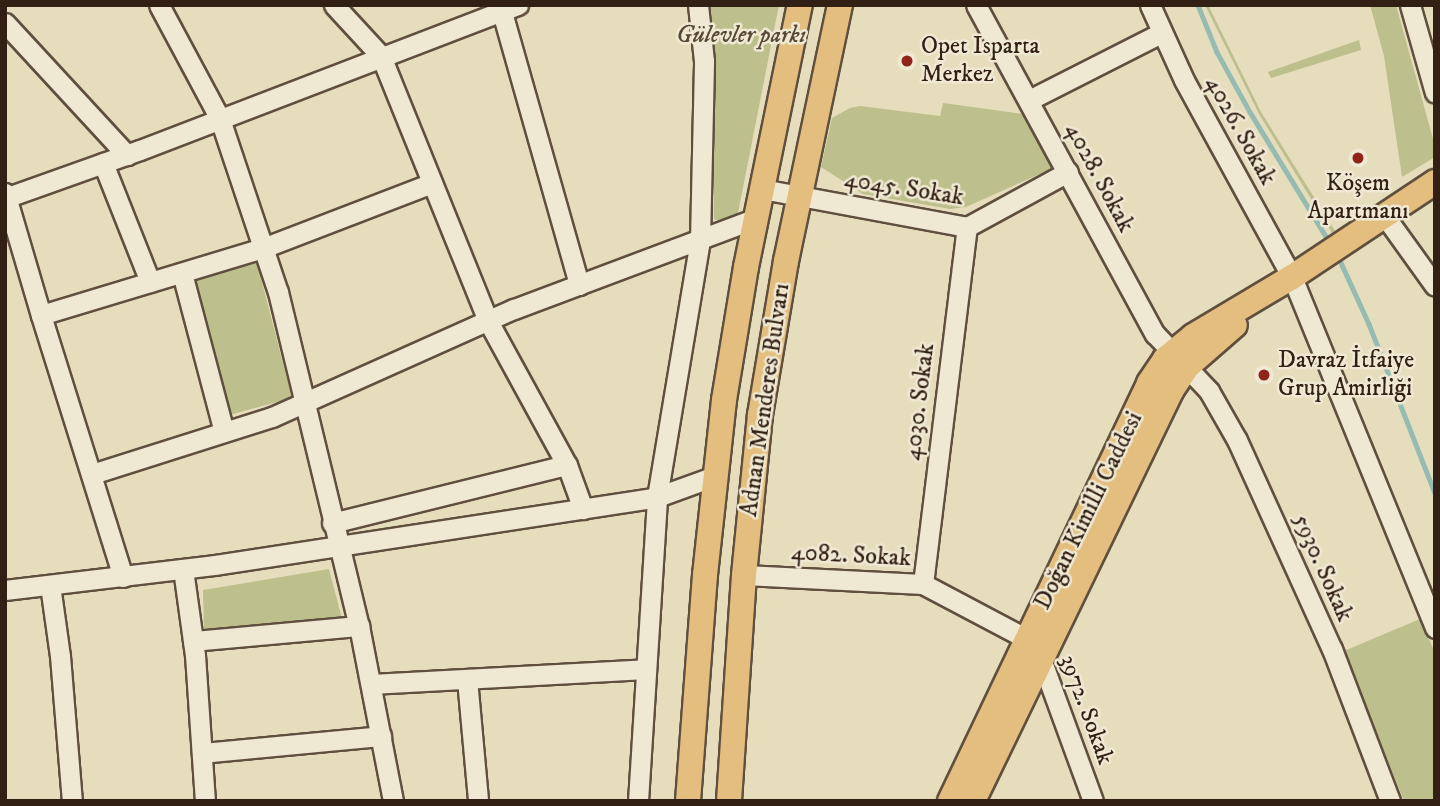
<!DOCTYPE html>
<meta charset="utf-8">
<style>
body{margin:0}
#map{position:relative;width:1440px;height:806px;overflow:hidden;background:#e6ddbd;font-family:"IM FELL DW Pica",serif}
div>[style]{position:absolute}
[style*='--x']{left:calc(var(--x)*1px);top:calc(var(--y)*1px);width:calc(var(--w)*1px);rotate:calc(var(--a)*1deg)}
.green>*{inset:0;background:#bdbf8c}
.stream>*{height:4.5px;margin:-2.25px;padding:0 2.25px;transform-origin:2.25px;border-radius:2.25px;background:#96bbb2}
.roads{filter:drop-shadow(2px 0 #604f3f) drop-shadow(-2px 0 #604f3f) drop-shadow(0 2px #604f3f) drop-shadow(0 -2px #604f3f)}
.minor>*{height:19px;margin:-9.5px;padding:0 9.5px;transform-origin:9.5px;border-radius:9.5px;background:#efe9d4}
.major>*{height:24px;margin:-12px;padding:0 12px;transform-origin:12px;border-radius:12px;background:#e3be7e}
.dots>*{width:19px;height:19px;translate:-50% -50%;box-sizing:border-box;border:4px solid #efe9d4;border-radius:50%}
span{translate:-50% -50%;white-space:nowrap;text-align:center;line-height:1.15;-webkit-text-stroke:5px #efe9d4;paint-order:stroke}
.park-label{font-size:24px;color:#564833;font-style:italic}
.poi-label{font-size:24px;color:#332015}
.left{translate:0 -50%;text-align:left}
.street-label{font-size:24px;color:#332015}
.frame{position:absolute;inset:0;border:7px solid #332015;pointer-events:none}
</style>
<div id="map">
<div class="green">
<div style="clip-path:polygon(711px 5px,779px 5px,737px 218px,723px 222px,714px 219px)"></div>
<div style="clip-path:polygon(1205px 5px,1208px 5px,1261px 112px,1335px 231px,1332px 233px,1259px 114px)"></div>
<div style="clip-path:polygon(1370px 5px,1396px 5px,1435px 146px,1435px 157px,1402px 177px,1384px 56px)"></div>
<div style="clip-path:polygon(1359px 40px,1361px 50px,1271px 78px,1268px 72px)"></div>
<div style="clip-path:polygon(943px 103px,1023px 114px,1053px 168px,966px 207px,950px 209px,863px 194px,821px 167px,832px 118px,850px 108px,860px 106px,940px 116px)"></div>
<div style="clip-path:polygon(257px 263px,292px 398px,229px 415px,193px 280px)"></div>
<div style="clip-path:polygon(329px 569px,342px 619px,204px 630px,203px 590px)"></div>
<div style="clip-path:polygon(1420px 619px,1435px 653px,1435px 801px,1404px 801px,1344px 651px)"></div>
</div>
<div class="stream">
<div style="--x:1198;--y:5;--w:51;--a:68"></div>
<div style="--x:1217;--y:52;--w:68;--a:61.2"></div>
<div style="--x:1250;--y:112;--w:153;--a:58.6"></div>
<div style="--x:1338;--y:256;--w:75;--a:65.5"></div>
<div style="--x:1369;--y:324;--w:181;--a:68.7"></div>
</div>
<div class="roads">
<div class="minor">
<div style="--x:159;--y:5;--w:129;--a:61.8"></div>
<div style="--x:220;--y:119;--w:182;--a:71.5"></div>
<div style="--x:278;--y:292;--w:344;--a:76.4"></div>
<div style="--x:359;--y:626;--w:178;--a:79"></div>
<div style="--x:334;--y:5;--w:69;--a:47.3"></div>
<div style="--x:381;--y:56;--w:286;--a:68"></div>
<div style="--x:488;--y:321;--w:164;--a:61.3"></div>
<div style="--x:567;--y:465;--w:47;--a:70"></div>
<div style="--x:500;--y:5;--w:291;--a:74.2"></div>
<div style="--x:976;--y:5;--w:375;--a:61.5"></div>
<div style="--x:1155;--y:334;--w:79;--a:46.5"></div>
<div style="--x:1209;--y:391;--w:56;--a:60.3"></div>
<div style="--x:1237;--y:440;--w:230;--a:65.6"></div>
<div style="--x:1332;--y:649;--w:163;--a:69.1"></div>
<div style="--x:1150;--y:5;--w:82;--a:65.6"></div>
<div style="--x:1184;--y:80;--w:225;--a:61.3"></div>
<div style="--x:1292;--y:277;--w:379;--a:67.8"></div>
<div style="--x:1410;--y:5;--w:91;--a:74.1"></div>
<div style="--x:5;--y:23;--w:180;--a:47.3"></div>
<div style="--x:1029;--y:100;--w:148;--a:-26.9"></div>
<div style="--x:103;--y:163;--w:128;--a:68.4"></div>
<div style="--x:762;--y:189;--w:208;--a:10.5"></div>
<div style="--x:967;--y:227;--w:115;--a:-28.6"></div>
<div style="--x:5;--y:193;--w:127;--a:73.6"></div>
<div style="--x:5;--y:198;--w:143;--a:-19.6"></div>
<div style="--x:140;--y:150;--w:405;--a:-21"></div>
<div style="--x:1384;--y:215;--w:87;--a:54.3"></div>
<div style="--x:182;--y:273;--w:164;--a:75.2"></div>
<div style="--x:92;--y:474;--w:189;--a:-17.6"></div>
<div style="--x:272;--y:417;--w:265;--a:-24.1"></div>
<div style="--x:514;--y:309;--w:259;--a:-20.6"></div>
<div style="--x:332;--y:523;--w:242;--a:-13.9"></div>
<div style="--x:183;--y:569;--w:87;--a:82.1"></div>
<div style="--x:195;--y:655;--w:146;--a:86.1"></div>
<div style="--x:744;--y:575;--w:179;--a:2.9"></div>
<div style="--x:923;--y:584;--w:118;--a:27.9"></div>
<div style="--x:1027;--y:639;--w:24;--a:55"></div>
<div style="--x:1041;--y:659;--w:151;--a:69.9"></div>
<div style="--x:123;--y:577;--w:275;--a:-107.4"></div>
<div style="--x:41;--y:315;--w:232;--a:-16.8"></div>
<div style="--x:263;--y:248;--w:181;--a:-21"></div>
<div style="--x:923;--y:584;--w:360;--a:-83"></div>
<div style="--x:50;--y:585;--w:72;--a:82"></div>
<div style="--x:60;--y:656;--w:145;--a:85.3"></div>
<div style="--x:5;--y:590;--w:211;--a:-6.8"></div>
<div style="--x:215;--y:565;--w:447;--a:-8.7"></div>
<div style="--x:657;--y:497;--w:62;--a:-19.9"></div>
<div style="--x:193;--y:641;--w:167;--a:-5.2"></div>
<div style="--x:467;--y:679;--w:122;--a:84.8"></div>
<div style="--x:371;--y:684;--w:275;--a:-3.1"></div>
<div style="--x:202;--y:753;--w:180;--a:-5.4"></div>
<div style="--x:638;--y:801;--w:305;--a:-86.4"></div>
<div style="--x:657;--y:497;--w:261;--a:-80.5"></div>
<div style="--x:700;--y:240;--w:179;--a:-88.7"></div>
<div style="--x:704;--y:61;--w:56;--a:-96.1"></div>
</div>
<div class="major">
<div style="--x:688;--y:801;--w:227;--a:-85.7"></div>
<div style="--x:705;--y:575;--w:176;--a:-83.8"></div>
<div style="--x:724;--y:400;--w:135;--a:-80.6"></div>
<div style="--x:746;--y:267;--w:268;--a:-78.4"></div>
<div style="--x:729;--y:801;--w:226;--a:-86.2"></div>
<div style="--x:744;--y:575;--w:161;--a:-84.3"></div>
<div style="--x:760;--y:415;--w:156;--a:-80.4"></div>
<div style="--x:786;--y:261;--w:262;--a:-78.1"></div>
<div style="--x:950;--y:801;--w:463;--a:-64.5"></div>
<div style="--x:1149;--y:383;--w:29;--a:-56"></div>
<div style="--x:1165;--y:359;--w:36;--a:-39"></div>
<div style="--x:1193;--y:336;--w:115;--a:-30.8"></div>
<div style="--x:1292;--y:277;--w:172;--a:-33.6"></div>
<div style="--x:973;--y:801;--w:455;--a:-64.2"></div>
<div style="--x:1171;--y:391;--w:30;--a:-56"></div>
<div style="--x:1188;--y:366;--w:62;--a:-41.1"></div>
</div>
</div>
<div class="dots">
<div style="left:907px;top:61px;background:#8f2418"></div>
<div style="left:1358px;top:158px;background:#8f2418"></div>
<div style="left:1264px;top:375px;background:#8f2418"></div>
</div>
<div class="park-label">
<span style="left:741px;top:36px">Gülevler parkı</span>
</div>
<div class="poi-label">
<span class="left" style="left:921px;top:61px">Opet Isparta<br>Merkez</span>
<span style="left:1358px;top:198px">Köşem<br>Apartmanı</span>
<span class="left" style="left:1278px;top:375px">Davraz İtfaiye<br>Grup Amirliği</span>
</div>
<div class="street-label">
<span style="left:1240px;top:131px;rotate:61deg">4026. Sokak</span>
<span style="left:1099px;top:178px;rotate:62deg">4028. Sokak</span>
<span style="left:904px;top:189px;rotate:9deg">4045. Sokak</span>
<span style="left:766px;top:400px;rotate:-82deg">Adnan Menderes Bulvarı</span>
<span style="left:920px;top:402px;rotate:-83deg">4030. Sokak</span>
<span style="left:1089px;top:511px;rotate:-64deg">Doğan Kimilli Caddesi</span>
<span style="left:851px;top:556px;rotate:3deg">4082. Sokak</span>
<span style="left:1322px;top:568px;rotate:66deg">5930. Sokak</span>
<span style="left:1086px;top:710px;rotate:70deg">3972. Sokak</span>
</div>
<div class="frame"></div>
</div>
